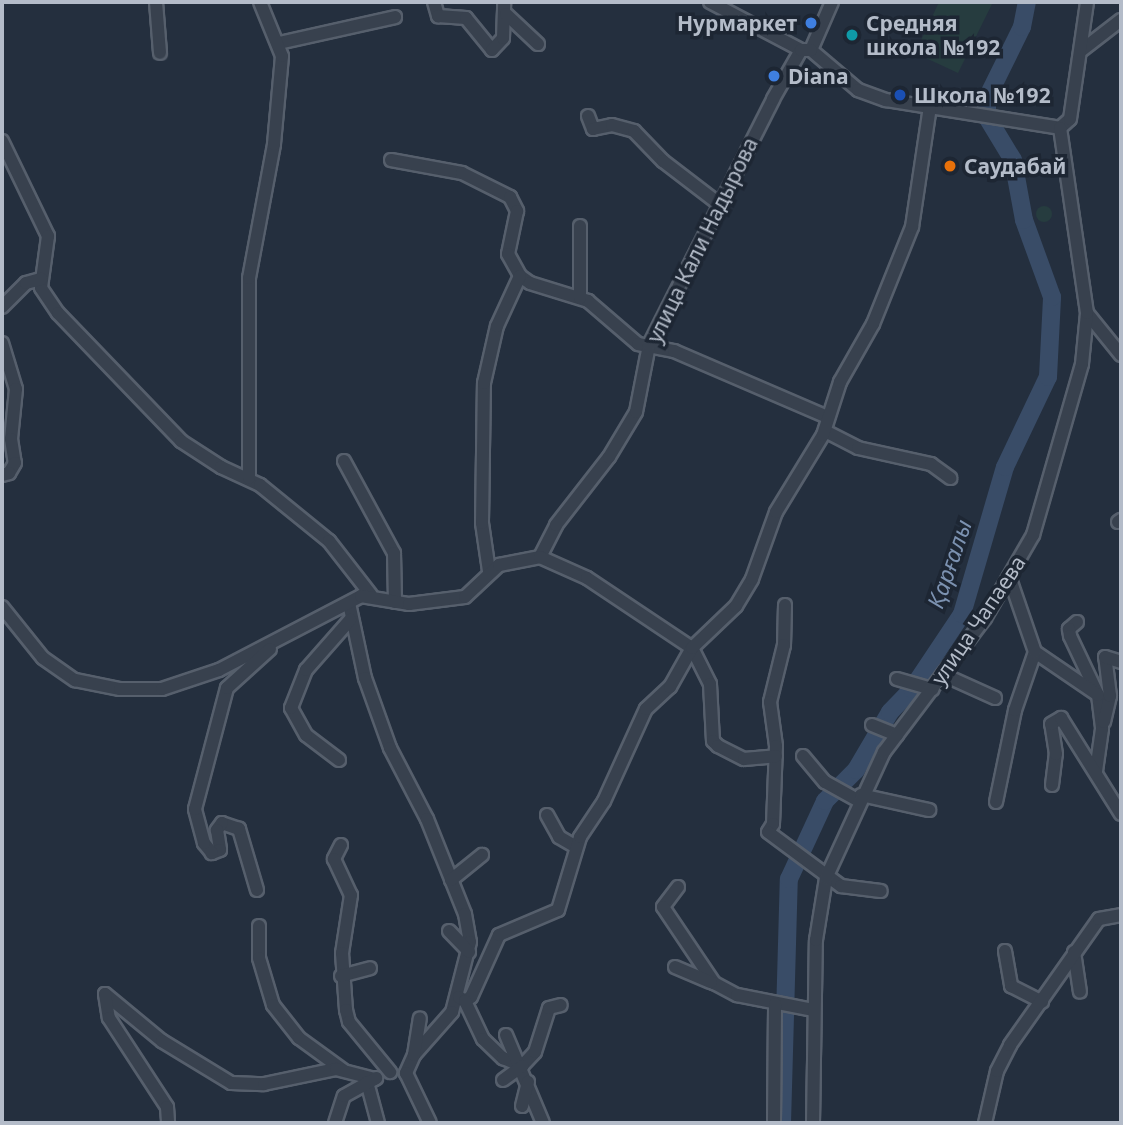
<!DOCTYPE html>
<meta charset="utf-8">
<style>
body{margin:0}
#map{position:relative;width:1123px;height:1125px;overflow:hidden;background:#242f3e;font-family:"Noto Sans",sans-serif}
div>[style]{position:absolute}
[style*='--x']{left:calc(var(--x)*1px);top:calc(var(--y)*1px);width:calc(var(--w)*1px);rotate:calc(var(--a)*1deg)}
.green>*{inset:0;background:#263c3f}
.round{border-radius:50%}
.river>*{height:18px;margin:-9px;padding:0 9px;transform-origin:9px;border-radius:9px;background:#394c67}
.roads{filter:drop-shadow(2px 0 #565f6c) drop-shadow(-2px 0 #565f6c) drop-shadow(0 2px #565f6c) drop-shadow(0 -2px #565f6c)}
.minor>*{height:12px;margin:-6px;padding:0 6px;transform-origin:6px;border-radius:6px;background:#38414e}
.dots>*{width:19px;height:19px;translate:-50% -50%;box-sizing:border-box;border:4px solid #1d2633;border-radius:50%}
span{translate:-50% -50%;white-space:nowrap;text-align:center;line-height:1.15;-webkit-text-stroke:7px #1d2633;paint-order:stroke}
.poi-label{font-size:21px;color:#b4bcc9;font-weight:700}
.right{translate:-100% -50%;text-align:right}
.left{translate:0 -50%;text-align:left}
.street-label{font-size:21px;color:#b4bcc9}
.water-label{font-size:23px;color:#7c92b1;font-style:italic}
.frame{position:absolute;inset:0;border:4px solid #b4bcc9;pointer-events:none}
</style>
<div id="map">
<div class="green">
<div style="clip-path:polygon(939px 2px,993px 2px,958px 73px,915px 53px)"></div>
<div class="round" style="left:1036px;top:206px;width:16px;height:16px"></div>
</div>
<div class="river">
<div style="--x:782;--y:1123;--w:244;--a:-88.4"></div>
<div style="--x:789;--y:879;--w:86;--a:-65.2"></div>
<div style="--x:825;--y:801;--w:44;--a:-45"></div>
<div style="--x:856;--y:770;--w:67;--a:-59.6"></div>
<div style="--x:890;--y:712;--w:32;--a:-46"></div>
<div style="--x:912;--y:689;--w:90;--a:-56.3"></div>
<div style="--x:962;--y:614;--w:153;--a:-73.7"></div>
<div style="--x:1005;--y:467;--w:100;--a:-64.5"></div>
<div style="--x:1048;--y:377;--w:80;--a:-87.1"></div>
<div style="--x:1052;--y:297;--w:82;--a:-110"></div>
<div style="--x:1024;--y:220;--w:61;--a:-100.4"></div>
<div style="--x:1013;--y:160;--w:50;--a:-121.2"></div>
<div style="--x:987;--y:117;--w:19;--a:-90"></div>
<div style="--x:987;--y:98;--w:79;--a:-63.8"></div>
<div style="--x:1022;--y:27;--w:25;--a:-79"></div>
</div>
<div class="roads">
<div class="minor">
<div style="--x:156;--y:2;--w:51;--a:85.5"></div>
<div style="--x:434;--y:2;--w:15;--a:74"></div>
<div style="--x:438;--y:16;--w:28;--a:4"></div>
<div style="--x:466;--y:18;--w:41;--a:50.9"></div>
<div style="--x:492;--y:50;--w:16;--a:-47"></div>
<div style="--x:503;--y:38;--w:36;--a:-88"></div>
<div style="--x:710;--y:2;--w:103;--a:27.8"></div>
<div style="--x:506;--y:14;--w:44;--a:43.2"></div>
<div style="--x:279;--y:43;--w:119;--a:-12.6"></div>
<div style="--x:811;--y:50;--w:62;--a:40.4"></div>
<div style="--x:858;--y:90;--w:30;--a:20"></div>
<div style="--x:886;--y:100;--w:176;--a:9.1"></div>
<div style="--x:811;--y:50;--w:52;--a:-66.4"></div>
<div style="--x:1082;--y:50;--w:49;--a:-37.6"></div>
<div style="--x:588;--y:116;--w:14;--a:69"></div>
<div style="--x:593;--y:129;--w:19;--a:-12"></div>
<div style="--x:612;--y:125;--w:23;--a:15"></div>
<div style="--x:634;--y:131;--w:42;--a:46"></div>
<div style="--x:663;--y:161;--w:69;--a:37.4"></div>
<div style="--x:1060;--y:128;--w:13;--a:-42"></div>
<div style="--x:1070;--y:119;--w:118;--a:-81.7"></div>
<div style="--x:2;--y:141;--w:106;--a:64.2"></div>
<div style="--x:48;--y:236;--w:52;--a:97.7"></div>
<div style="--x:41;--y:288;--w:30;--a:56"></div>
<div style="--x:58;--y:313;--w:178;--a:46.1"></div>
<div style="--x:181;--y:441;--w:48;--a:33"></div>
<div style="--x:221;--y:467;--w:43;--a:24.8"></div>
<div style="--x:260;--y:485;--w:89;--a:39.1"></div>
<div style="--x:329;--y:541;--w:68;--a:52.1"></div>
<div style="--x:391;--y:160;--w:72;--a:10.4"></div>
<div style="--x:462;--y:173;--w:54;--a:26.6"></div>
<div style="--x:510;--y:197;--w:16;--a:63"></div>
<div style="--x:517;--y:211;--w:44;--a:101.8"></div>
<div style="--x:508;--y:254;--w:25;--a:61"></div>
<div style="--x:520;--y:276;--w:12;--a:35"></div>
<div style="--x:530;--y:283;--w:61;--a:17.2"></div>
<div style="--x:588;--y:301;--w:66;--a:40.7"></div>
<div style="--x:638;--y:344;--w:37;--a:11"></div>
<div style="--x:674;--y:351;--w:167;--a:23.3"></div>
<div style="--x:580;--y:226;--w:72;--a:90"></div>
<div style="--x:2;--y:307;--w:34;--a:-45"></div>
<div style="--x:26;--y:283;--w:16;--a:-15"></div>
<div style="--x:1087;--y:313;--w:54;--a:51"></div>
<div style="--x:2;--y:343;--w:48;--a:73.1"></div>
<div style="--x:16;--y:389;--w:50;--a:95.7"></div>
<div style="--x:11;--y:439;--w:24;--a:81"></div>
<div style="--x:15;--y:463;--w:12;--a:121"></div>
<div style="--x:9;--y:473;--w:7;--a:164"></div>
<div style="--x:825;--y:431;--w:37;--a:27"></div>
<div style="--x:858;--y:448;--w:75;--a:12.4"></div>
<div style="--x:931;--y:464;--w:24;--a:36"></div>
<div style="--x:344;--y:461;--w:105;--a:61.5"></div>
<div style="--x:394;--y:553;--w:49;--a:88.8"></div>
<div style="--x:249;--y:478;--w:200;--a:-90"></div>
<div style="--x:249;--y:278;--w:136;--a:-79.4"></div>
<div style="--x:274;--y:144;--w:88;--a:-84.8"></div>
<div style="--x:282;--y:56;--w:58;--a:-112.2"></div>
<div style="--x:1118;--y:522;--w:4;--a:-34"></div>
<div style="--x:540;--y:557;--w:36;--a:-63"></div>
<div style="--x:556;--y:525;--w:86;--a:-52.1"></div>
<div style="--x:609;--y:457;--w:52;--a:-59"></div>
<div style="--x:636;--y:412;--w:68;--a:-79"></div>
<div style="--x:649;--y:345;--w:275;--a:-63.2"></div>
<div style="--x:773;--y:99;--w:56;--a:-60.3"></div>
<div style="--x:801;--y:50;--w:10;--a:0"></div>
<div style="--x:489;--y:571;--w:49;--a:-98.3"></div>
<div style="--x:482;--y:523;--w:140;--a:-89.2"></div>
<div style="--x:484;--y:383;--w:58;--a:-77.2"></div>
<div style="--x:497;--y:326;--w:55;--a:-65.3"></div>
<div style="--x:349;--y:603;--w:77;--a:78"></div>
<div style="--x:365;--y:678;--w:74;--a:70.3"></div>
<div style="--x:390;--y:748;--w:80;--a:62.5"></div>
<div style="--x:427;--y:819;--w:102;--a:68.2"></div>
<div style="--x:465;--y:914;--w:28;--a:80"></div>
<div style="--x:470;--y:942;--w:72;--a:104.4"></div>
<div style="--x:452;--y:1012;--w:57;--a:131.5"></div>
<div style="--x:414;--y:1055;--w:20;--a:114"></div>
<div style="--x:406;--y:1073;--w:55;--a:64.4"></div>
<div style="--x:785;--y:605;--w:40;--a:91.4"></div>
<div style="--x:784;--y:645;--w:59;--a:103.8"></div>
<div style="--x:770;--y:702;--w:44;--a:82.2"></div>
<div style="--x:776;--y:746;--w:78;--a:92.2"></div>
<div style="--x:773;--y:824;--w:9;--a:122"></div>
<div style="--x:768;--y:832;--w:91;--a:36.5"></div>
<div style="--x:841;--y:886;--w:40;--a:7.1"></div>
<div style="--x:2;--y:607;--w:65;--a:51.2"></div>
<div style="--x:43;--y:658;--w:39;--a:35"></div>
<div style="--x:75;--y:680;--w:46;--a:11.3"></div>
<div style="--x:120;--y:689;--w:42;--a:0"></div>
<div style="--x:162;--y:689;--w:60;--a:-18.4"></div>
<div style="--x:219;--y:670;--w:160;--a:-27.5"></div>
<div style="--x:361;--y:596;--w:49;--a:9.5"></div>
<div style="--x:409;--y:604;--w:56;--a:-7.1"></div>
<div style="--x:465;--y:597;--w:47;--a:-43.3"></div>
<div style="--x:499;--y:565;--w:42;--a:-11"></div>
<div style="--x:540;--y:557;--w:51;--a:24.1"></div>
<div style="--x:587;--y:578;--w:126;--a:33.7"></div>
<div style="--x:692;--y:648;--w:40;--a:63.4"></div>
<div style="--x:710;--y:684;--w:57;--a:87"></div>
<div style="--x:713;--y:741;--w:7;--a:45"></div>
<div style="--x:718;--y:746;--w:29;--a:27"></div>
<div style="--x:744;--y:759;--w:32;--a:-5"></div>
<div style="--x:1077;--y:622;--w:11;--a:139"></div>
<div style="--x:1069;--y:629;--w:7;--a:82"></div>
<div style="--x:1070;--y:636;--w:65;--a:64.6"></div>
<div style="--x:1098;--y:695;--w:34;--a:83"></div>
<div style="--x:1102;--y:729;--w:42;--a:98.1"></div>
<div style="--x:1035;--y:652;--w:76;--a:34.3"></div>
<div style="--x:944;--y:675;--w:56;--a:24.3"></div>
<div style="--x:897;--y:679;--w:37;--a:16"></div>
<div style="--x:1104;--y:722;--w:27;--a:-77"></div>
<div style="--x:1110;--y:696;--w:39;--a:-97"></div>
<div style="--x:1105;--y:657;--w:17;--a:17"></div>
<div style="--x:872;--y:725;--w:27;--a:22"></div>
<div style="--x:803;--y:756;--w:34;--a:50"></div>
<div style="--x:825;--y:782;--w:38;--a:29"></div>
<div style="--x:339;--y:760;--w:41;--a:-142.9"></div>
<div style="--x:306;--y:735;--w:31;--a:-119"></div>
<div style="--x:291;--y:708;--w:41;--a:-68.5"></div>
<div style="--x:306;--y:670;--w:67;--a:-48.7"></div>
<div style="--x:1052;--y:785;--w:31;--a:-83"></div>
<div style="--x:1056;--y:754;--w:30;--a:-99"></div>
<div style="--x:1051;--y:724;--w:12;--a:-31"></div>
<div style="--x:1061;--y:718;--w:113;--a:58"></div>
<div style="--x:861;--y:795;--w:70;--a:12.4"></div>
<div style="--x:996;--y:802;--w:94;--a:-78.3"></div>
<div style="--x:1015;--y:710;--w:61;--a:-71"></div>
<div style="--x:1035;--y:652;--w:77;--a:-108.9"></div>
<div style="--x:547;--y:815;--w:25;--a:61"></div>
<div style="--x:559;--y:837;--w:20;--a:30"></div>
<div style="--x:341;--y:845;--w:16;--a:117"></div>
<div style="--x:334;--y:859;--w:40;--a:65"></div>
<div style="--x:351;--y:895;--w:59;--a:98.8"></div>
<div style="--x:342;--y:953;--w:57;--a:86"></div>
<div style="--x:346;--y:1010;--w:12;--a:76"></div>
<div style="--x:349;--y:1022;--w:65;--a:50.6"></div>
<div style="--x:451;--y:880;--w:40;--a:-39"></div>
<div style="--x:678;--y:887;--w:25;--a:127"></div>
<div style="--x:663;--y:907;--w:92;--a:56.1"></div>
<div style="--x:714;--y:983;--w:26;--a:28"></div>
<div style="--x:737;--y:995;--w:77;--a:11.2"></div>
<div style="--x:257;--y:890;--w:64;--a:-106.4"></div>
<div style="--x:239;--y:829;--w:18;--a:-161"></div>
<div style="--x:222;--y:823;--w:9;--a:126"></div>
<div style="--x:217;--y:830;--w:20;--a:81"></div>
<div style="--x:220;--y:850;--w:9;--a:159"></div>
<div style="--x:212;--y:853;--w:13;--a:-129"></div>
<div style="--x:204;--y:843;--w:35;--a:-105"></div>
<div style="--x:195;--y:809;--w:125;--a:-75.2"></div>
<div style="--x:227;--y:688;--w:58;--a:-42.2"></div>
<div style="--x:259;--y:926;--w:32;--a:90"></div>
<div style="--x:259;--y:958;--w:49;--a:73.4"></div>
<div style="--x:273;--y:1005;--w:42;--a:51.8"></div>
<div style="--x:299;--y:1038;--w:54;--a:36"></div>
<div style="--x:449;--y:931;--w:29;--a:46"></div>
<div style="--x:1005;--y:951;--w:36;--a:80"></div>
<div style="--x:1011;--y:986;--w:35;--a:27"></div>
<div style="--x:1074;--y:952;--w:40;--a:81.5"></div>
<div style="--x:675;--y:967;--w:39;--a:23"></div>
<div style="--x:341;--y:976;--w:30;--a:-15"></div>
<div style="--x:105;--y:994;--w:74;--a:39.5"></div>
<div style="--x:162;--y:1041;--w:81;--a:31.3"></div>
<div style="--x:231;--y:1083;--w:33;--a:2"></div>
<div style="--x:264;--y:1084;--w:74;--a:-11.8"></div>
<div style="--x:336;--y:1069;--w:40;--a:14.4"></div>
<div style="--x:105;--y:994;--w:24;--a:81"></div>
<div style="--x:109;--y:1018;--w:106;--a:56.9"></div>
<div style="--x:167;--y:1107;--w:16;--a:86"></div>
<div style="--x:459;--y:997;--w:7;--a:34"></div>
<div style="--x:465;--y:1001;--w:7;--a:-34"></div>
<div style="--x:471;--y:997;--w:68;--a:-65.7"></div>
<div style="--x:499;--y:935;--w:64;--a:-23"></div>
<div style="--x:558;--y:910;--w:76;--a:-73.2"></div>
<div style="--x:580;--y:837;--w:43;--a:-56.3"></div>
<div style="--x:604;--y:801;--w:101;--a:-65.5"></div>
<div style="--x:646;--y:709;--w:33;--a:-43"></div>
<div style="--x:670;--y:687;--w:45;--a:-60.6"></div>
<div style="--x:692;--y:648;--w:61;--a:-43.7"></div>
<div style="--x:736;--y:606;--w:31;--a:-59"></div>
<div style="--x:752;--y:579;--w:71;--a:-70.3"></div>
<div style="--x:776;--y:512;--w:90;--a:-58.6"></div>
<div style="--x:823;--y:435;--w:56;--a:-72.2"></div>
<div style="--x:840;--y:382;--w:67;--a:-60.4"></div>
<div style="--x:873;--y:324;--w:105;--a:-68.1"></div>
<div style="--x:912;--y:227;--w:121;--a:-81.5"></div>
<div style="--x:465;--y:1001;--w:42;--a:64.7"></div>
<div style="--x:483;--y:1039;--w:28;--a:44"></div>
<div style="--x:503;--y:1058;--w:21;--a:23"></div>
<div style="--x:522;--y:1066;--w:19;--a:-47"></div>
<div style="--x:535;--y:1052;--w:46;--a:-72.3"></div>
<div style="--x:549;--y:1008;--w:12;--a:-14"></div>
<div style="--x:506;--y:1035;--w:95;--a:67.2"></div>
<div style="--x:414;--y:1055;--w:37;--a:-81"></div>
<div style="--x:503;--y:1080;--w:24;--a:-36"></div>
<div style="--x:367;--y:1082;--w:42;--a:75"></div>
<div style="--x:522;--y:1106;--w:25;--a:-76"></div>
<div style="--x:335;--y:1123;--w:28;--a:-72"></div>
<div style="--x:344;--y:1096;--w:37;--a:-29"></div>
<div style="--x:774;--y:1123;--w:119;--a:-89.5"></div>
<div style="--x:813;--y:1123;--w:183;--a:-89.1"></div>
<div style="--x:816;--y:940;--w:63;--a:-80.8"></div>
<div style="--x:826;--y:878;--w:139;--a:-65.3"></div>
<div style="--x:884;--y:752;--w:168;--a:-53"></div>
<div style="--x:985;--y:618;--w:96;--a:-60"></div>
<div style="--x:1033;--y:535;--w:178;--a:-74"></div>
<div style="--x:1082;--y:364;--w:51;--a:-84.4"></div>
<div style="--x:1087;--y:313;--w:187;--a:-98.3"></div>
<div style="--x:985;--y:1123;--w:53;--a:-77"></div>
<div style="--x:997;--y:1071;--w:29;--a:-63"></div>
<div style="--x:1010;--y:1045;--w:154;--a:-54.8"></div>
<div style="--x:1099;--y:919;--w:22;--a:-10"></div>
</div>
</div>
<div class="dots">
<div style="left:811px;top:23px;background:#3f7fe0"></div>
<div style="left:852px;top:35px;background:#0f9aa8"></div>
<div style="left:774px;top:76px;background:#3f7fe0"></div>
<div style="left:900px;top:95px;background:#1a4fb4"></div>
<div style="left:950px;top:166px;background:#e8710a"></div>
</div>
<div class="poi-label">
<span class="right" style="left:797px;top:23px">Нурмаркет</span>
<span class="left" style="left:866px;top:35px">Средняя<br>школа №192</span>
<span class="left" style="left:788px;top:76px">Diana</span>
<span class="left" style="left:914px;top:95px">Школа №192</span>
<span class="left" style="left:964px;top:166px">Саудабай</span>
</div>
<div class="street-label">
<span style="left:702px;top:240px;rotate:-64deg">улица Кали Надырова</span>
<span style="left:978px;top:620px;rotate:-56deg">улица Чапаева</span>
</div>
<div class="water-label">
<span style="left:949px;top:564px;rotate:-71deg">Қарғалы</span>
</div>
<div class="frame"></div>
</div>
